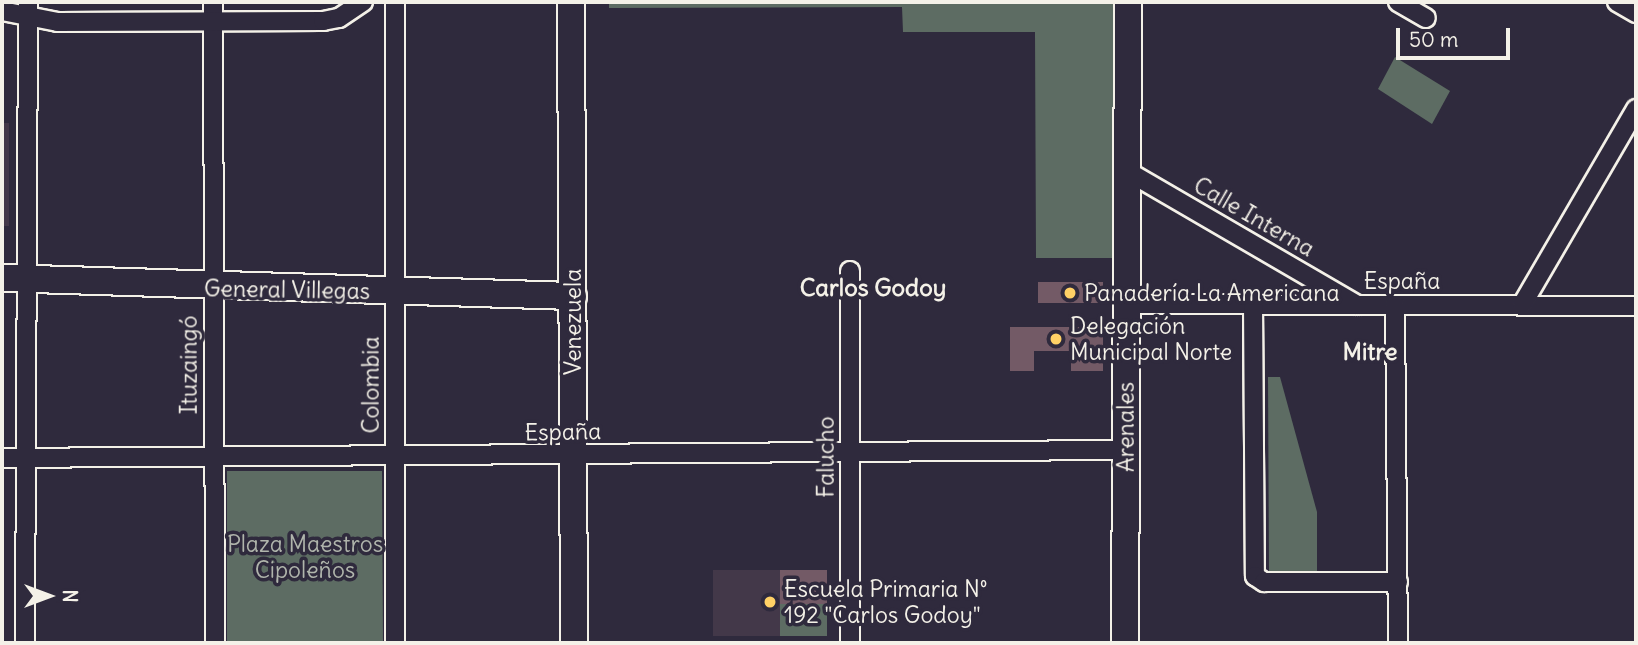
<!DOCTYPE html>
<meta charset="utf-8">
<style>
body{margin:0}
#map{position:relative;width:1638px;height:645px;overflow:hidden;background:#2f2a3d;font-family:Delius,sans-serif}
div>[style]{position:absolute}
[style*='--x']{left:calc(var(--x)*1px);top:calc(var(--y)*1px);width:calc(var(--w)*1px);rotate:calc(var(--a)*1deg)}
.built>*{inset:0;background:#433849}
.green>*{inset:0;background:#5d6c63}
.building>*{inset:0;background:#735a66}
.roads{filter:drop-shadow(2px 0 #f4f1e8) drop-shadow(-2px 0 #f4f1e8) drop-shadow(0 2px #f4f1e8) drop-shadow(0 -2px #f4f1e8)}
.street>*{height:18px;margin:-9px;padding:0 9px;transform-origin:9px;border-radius:9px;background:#2f2a3d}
.secondary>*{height:26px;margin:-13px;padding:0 13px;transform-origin:13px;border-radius:13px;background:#2f2a3d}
.dots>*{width:19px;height:19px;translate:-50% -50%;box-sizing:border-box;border:4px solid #2f2a3d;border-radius:50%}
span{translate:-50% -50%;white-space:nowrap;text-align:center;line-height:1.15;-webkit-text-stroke:7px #2f2a3d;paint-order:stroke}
.street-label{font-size:23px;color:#f4f1e8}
.poi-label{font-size:23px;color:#f4f1e8}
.left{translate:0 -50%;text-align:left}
.park-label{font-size:23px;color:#b0b5ac}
.neighbourhood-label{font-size:24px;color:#f4f1e8;font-weight:700}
.frame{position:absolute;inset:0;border:4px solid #f4f1e8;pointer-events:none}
.north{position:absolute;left:14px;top:561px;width:70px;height:70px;-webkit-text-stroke:5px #2f2a3d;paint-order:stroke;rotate:90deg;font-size:19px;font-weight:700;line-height:28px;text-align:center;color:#f4f1e8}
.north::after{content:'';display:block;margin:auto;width:24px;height:32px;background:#f4f1e8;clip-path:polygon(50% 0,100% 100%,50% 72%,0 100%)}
.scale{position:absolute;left:1396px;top:28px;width:114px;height:32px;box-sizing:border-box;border:4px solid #f4f1e8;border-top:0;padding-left:9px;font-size:21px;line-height:24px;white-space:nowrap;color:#f4f1e8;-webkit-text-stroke:5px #2f2a3d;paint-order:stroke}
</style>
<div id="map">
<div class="built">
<div style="clip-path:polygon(2px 123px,9px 123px,9px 226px,2px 226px)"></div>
<div style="clip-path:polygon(713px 570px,827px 570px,827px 636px,713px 636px)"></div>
</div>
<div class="green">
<div style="clip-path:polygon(609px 2px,1113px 2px,1113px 258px,1036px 258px,1035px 32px,903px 32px,902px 7px,609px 8px)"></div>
<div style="clip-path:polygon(1395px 57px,1450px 91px,1432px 124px,1378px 89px)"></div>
<div style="clip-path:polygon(1268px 377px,1280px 377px,1317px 512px,1317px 572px,1269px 572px)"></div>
<div style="clip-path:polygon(227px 471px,382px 471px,383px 643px,227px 643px)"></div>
<div style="clip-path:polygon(780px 604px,827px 604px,827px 636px,780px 636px)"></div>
</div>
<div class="building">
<div style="clip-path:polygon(1038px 282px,1103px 282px,1103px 303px,1038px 303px)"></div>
<div style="clip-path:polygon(1010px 327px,1103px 327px,1103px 371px,1071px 371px,1071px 351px,1034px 351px,1034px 371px,1010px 371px)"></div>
<div style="clip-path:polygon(780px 570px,827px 570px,827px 604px,780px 604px)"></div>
</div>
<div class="roads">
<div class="street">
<div style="--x:213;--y:2;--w:641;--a:89.82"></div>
<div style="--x:395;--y:2;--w:641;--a:90"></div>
<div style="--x:1398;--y:2;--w:32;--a:30"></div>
<div style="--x:1617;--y:2;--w:22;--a:30"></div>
<div style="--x:2;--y:11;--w:57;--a:11.1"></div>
<div style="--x:58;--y:22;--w:265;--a:-0.2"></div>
<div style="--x:323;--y:21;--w:16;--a:-11"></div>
<div style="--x:339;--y:18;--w:29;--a:-34"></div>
<div style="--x:1127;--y:171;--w:266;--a:30.2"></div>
<div style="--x:1126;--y:304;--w:510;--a:0.22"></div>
<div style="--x:1253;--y:304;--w:272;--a:89.6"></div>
<div style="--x:1255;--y:576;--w:11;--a:34"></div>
<div style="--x:1264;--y:582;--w:134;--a:0"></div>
<div style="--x:1395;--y:305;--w:338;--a:89.5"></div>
<div style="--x:1522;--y:305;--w:227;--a:-59.8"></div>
<div style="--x:2;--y:458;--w:1124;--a:-0.41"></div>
<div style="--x:25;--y:643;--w:641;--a:-89.73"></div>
<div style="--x:850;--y:643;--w:372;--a:-90"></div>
</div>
<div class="secondary">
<div style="--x:571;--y:2;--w:641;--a:89.73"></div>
<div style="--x:2;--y:278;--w:571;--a:1.81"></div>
<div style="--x:1125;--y:643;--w:641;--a:-89.73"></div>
</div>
</div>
<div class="dots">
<div style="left:1070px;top:293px;background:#ffd166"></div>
<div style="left:1056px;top:339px;background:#ffd166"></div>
<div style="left:770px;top:602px;background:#ffd166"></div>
</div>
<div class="street-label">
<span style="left:1254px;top:217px;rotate:30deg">Calle Interna</span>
<span style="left:1402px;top:281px">España</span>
<span style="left:287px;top:290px;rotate:1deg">General Villegas</span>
<span style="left:573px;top:322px;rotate:-90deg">Venezuela</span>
<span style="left:189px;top:365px;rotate:-90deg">Ituzaingó</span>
<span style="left:371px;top:385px;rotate:-90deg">Colombia</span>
<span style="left:1126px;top:427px;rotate:-90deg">Arenales</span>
<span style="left:563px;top:432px;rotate:-1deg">España</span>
<span style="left:826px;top:457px;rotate:-90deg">Falucho</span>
</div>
<div class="poi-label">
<span class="left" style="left:1084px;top:293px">Panadería La Americana</span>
<span class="left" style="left:1070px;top:339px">Delegación<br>Municipal Norte</span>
<span class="left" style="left:784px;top:602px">Escuela Primaria N°<br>192 "Carlos Godoy"</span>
</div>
<div class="park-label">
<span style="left:305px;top:557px">Plaza Maestros<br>Cipoleños</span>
</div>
<div class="neighbourhood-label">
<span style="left:873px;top:288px">Carlos Godoy</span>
<span style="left:1370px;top:352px">Mitre</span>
</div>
<div class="frame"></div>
<div class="north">N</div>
<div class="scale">50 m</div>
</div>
